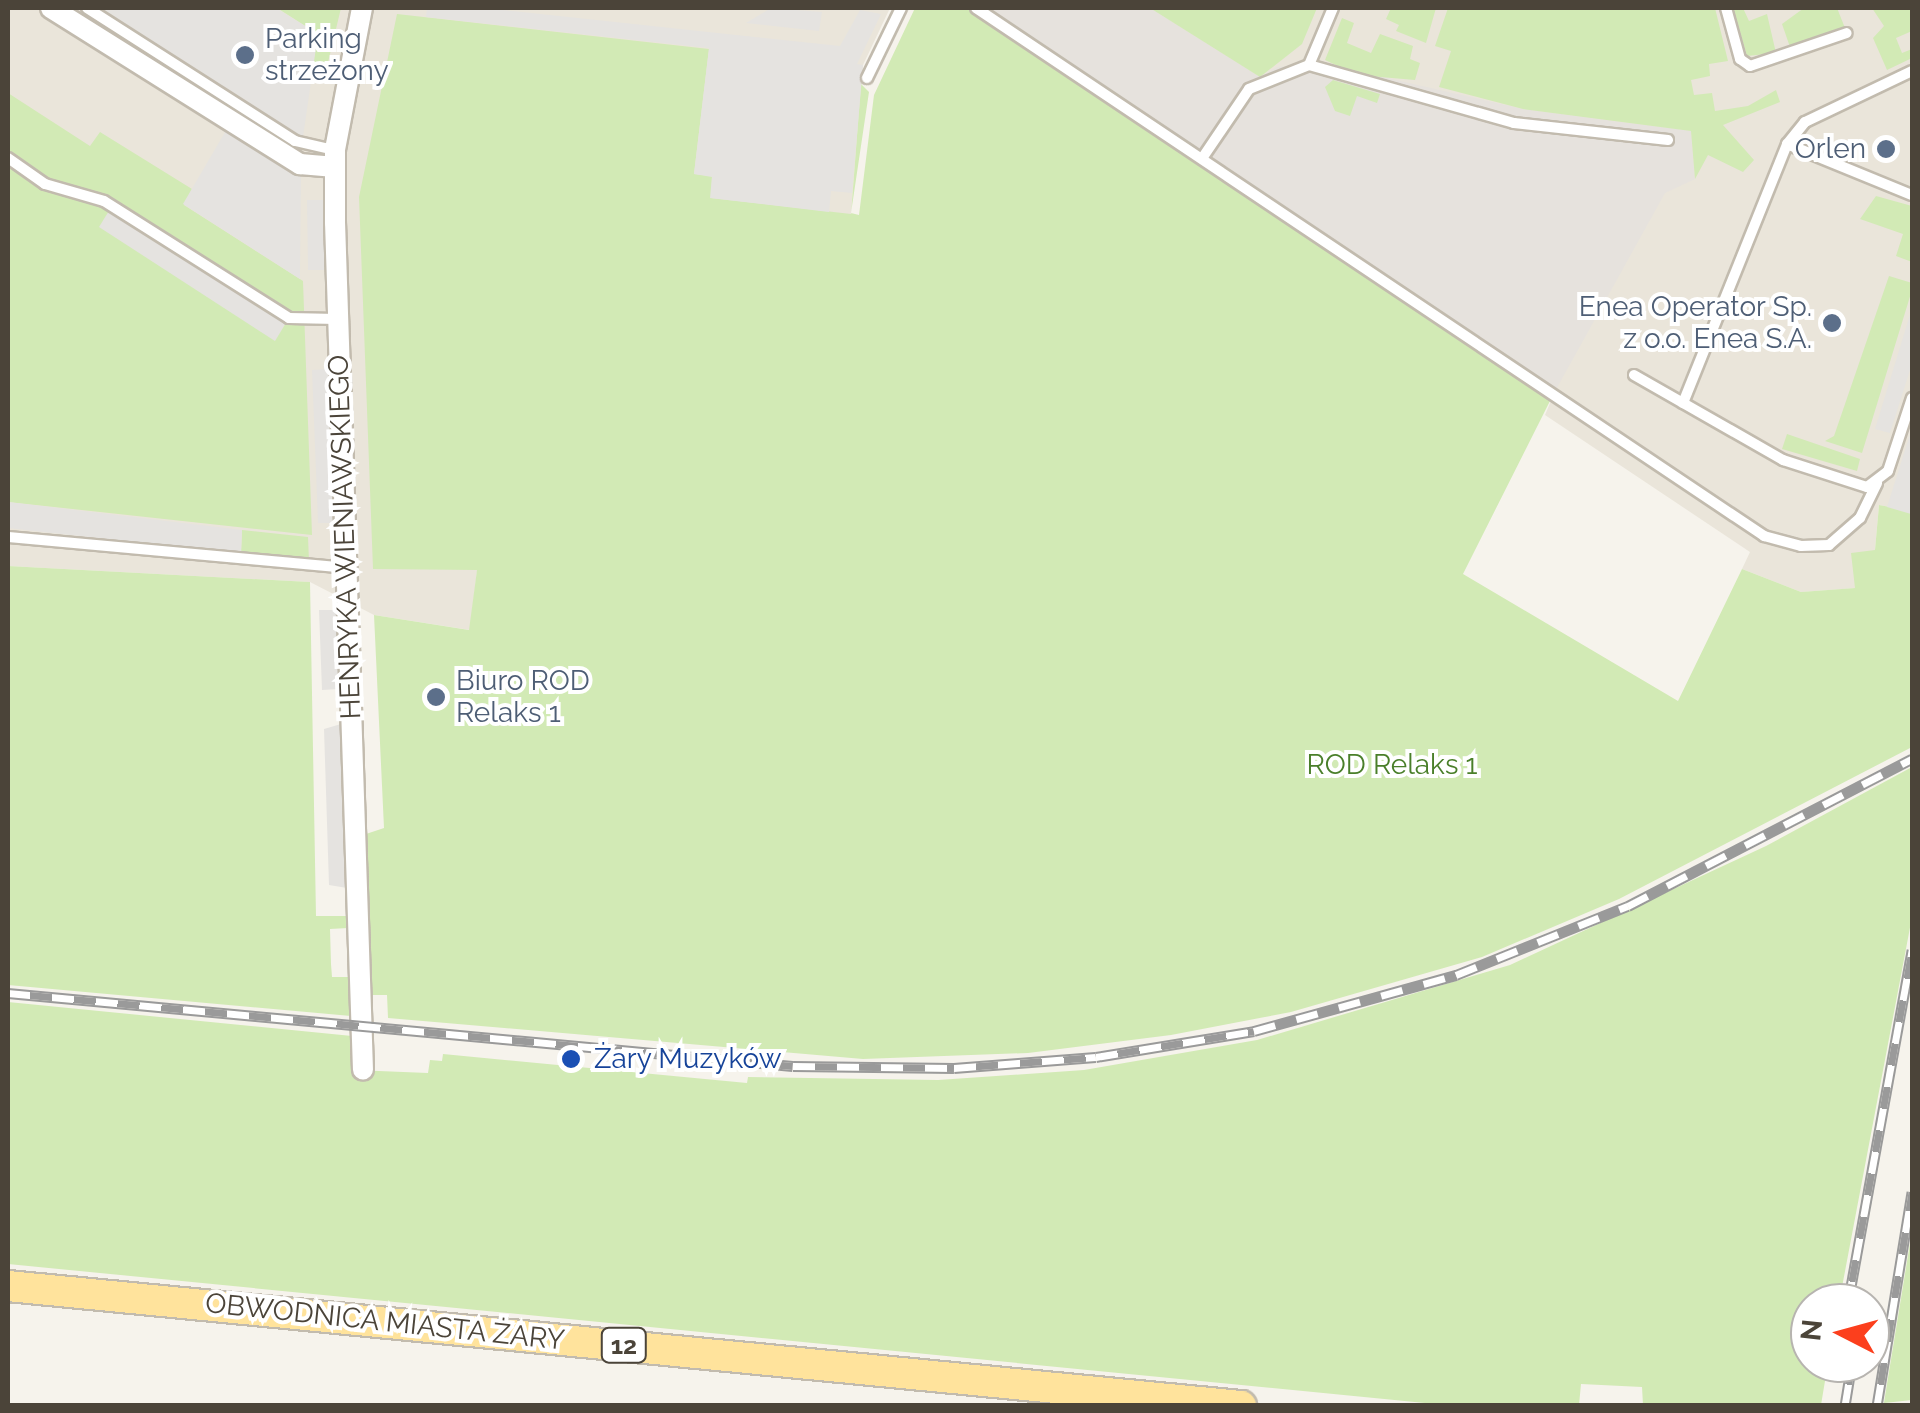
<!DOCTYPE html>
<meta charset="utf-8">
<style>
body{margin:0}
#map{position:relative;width:1920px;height:1413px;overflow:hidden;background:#f6f3ec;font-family:Raleway,sans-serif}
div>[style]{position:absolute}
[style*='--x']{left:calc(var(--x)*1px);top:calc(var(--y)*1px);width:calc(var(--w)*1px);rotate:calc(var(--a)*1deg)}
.residential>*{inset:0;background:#eae5da}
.industrial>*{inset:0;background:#e6e2dd}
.green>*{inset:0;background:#d2eab5}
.parking>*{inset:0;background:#e5e3e0}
.roads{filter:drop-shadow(2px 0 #c2bbae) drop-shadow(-2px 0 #c2bbae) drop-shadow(0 2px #c2bbae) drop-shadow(0 -2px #c2bbae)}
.service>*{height:10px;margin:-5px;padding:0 5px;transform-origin:5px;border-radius:5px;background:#fff}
.minor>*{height:20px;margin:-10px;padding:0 10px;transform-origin:10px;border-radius:10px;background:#fff}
.primary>*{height:30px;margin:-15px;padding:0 15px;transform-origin:15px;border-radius:15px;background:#ffe39c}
.rail>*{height:11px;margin-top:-5.5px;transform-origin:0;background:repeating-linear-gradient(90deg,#fff 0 22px,#9a9a9a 0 44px);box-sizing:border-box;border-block:2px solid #9a9a9a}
.dots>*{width:28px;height:28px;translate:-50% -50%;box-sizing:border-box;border:5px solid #fff;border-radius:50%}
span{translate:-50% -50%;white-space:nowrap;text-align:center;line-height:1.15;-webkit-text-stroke:8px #fff;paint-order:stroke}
.shield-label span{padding:2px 8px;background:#fff;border:2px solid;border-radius:8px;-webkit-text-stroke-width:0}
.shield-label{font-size:25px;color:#4b4439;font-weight:700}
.service-label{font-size:28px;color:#4e5e75}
.left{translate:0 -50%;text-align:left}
.right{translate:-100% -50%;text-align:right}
.street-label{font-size:28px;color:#4b4439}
.park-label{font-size:28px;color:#4a7f2a}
.transit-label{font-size:28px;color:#164399}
.frame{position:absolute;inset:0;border:10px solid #4b4439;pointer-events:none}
.north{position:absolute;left:1790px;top:1283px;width:100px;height:100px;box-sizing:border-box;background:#fff;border:2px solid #b7b4b0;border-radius:50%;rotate:276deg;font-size:28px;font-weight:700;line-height:40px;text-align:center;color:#4b4439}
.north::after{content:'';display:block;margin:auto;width:35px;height:45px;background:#fc3f1d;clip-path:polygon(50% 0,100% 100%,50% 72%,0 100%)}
</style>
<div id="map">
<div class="residential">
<div style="clip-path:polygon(8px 8px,890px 8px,863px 65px,851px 214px,516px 246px,470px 630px,374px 615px,310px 582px,8px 566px)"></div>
<div style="clip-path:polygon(976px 8px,1912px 8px,1912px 511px,1879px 505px,1875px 550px,1856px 588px,1801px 592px,1742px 569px,1750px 552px,1545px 415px,1553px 396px)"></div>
</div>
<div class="industrial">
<div style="clip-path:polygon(976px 8px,1150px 8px,1260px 77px,1277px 67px,1326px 64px,1523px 109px,1691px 131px,1695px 179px,1665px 193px,1553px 395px)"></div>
</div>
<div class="green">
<div style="clip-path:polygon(277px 8px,341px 8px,325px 75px,311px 76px,318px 34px)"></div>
<div style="clip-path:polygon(915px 8px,976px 8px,1553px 395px,1463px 574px,1678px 701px,1742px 569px,1801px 592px,1855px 588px,1851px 553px,1875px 550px,1879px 505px,1912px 511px,1912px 747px,1619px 899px,1482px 957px,1291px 1012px,1171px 1035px,1028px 1053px,863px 1059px,388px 1018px,387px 995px,372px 995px,366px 834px,384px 828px,374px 615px,469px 630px,477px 570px,373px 569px,359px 197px,397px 14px,709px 49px,694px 174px,712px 176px,711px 198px,851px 214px,861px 84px,869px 92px,851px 213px,859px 215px,874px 95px)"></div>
<div style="clip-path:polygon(1150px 8px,1317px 8px,1302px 44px,1260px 77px)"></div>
<div style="clip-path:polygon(1391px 8px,1436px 8px,1426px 43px,1396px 31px,1399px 25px,1386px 19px)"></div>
<div style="clip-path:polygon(1448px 8px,1715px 8px,1728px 61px,1709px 64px,1710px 76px,1691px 80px,1694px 95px,1712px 93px,1715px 111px,1748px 106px,1776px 90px,1780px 102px,1723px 125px,1754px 160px,1743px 172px,1708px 155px,1695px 179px,1691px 131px,1523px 109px,1439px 87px,1451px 51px,1435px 46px)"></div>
<div style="clip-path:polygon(1733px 8px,1743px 8px,1749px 21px,1767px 14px,1776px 53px,1747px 56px)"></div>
<div style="clip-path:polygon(1804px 8px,1837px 8px,1845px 28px,1790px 47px,1782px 24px)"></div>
<div style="clip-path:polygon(1872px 8px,1912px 8px,1912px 31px,1896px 38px,1902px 53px,1912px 49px,1912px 58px,1887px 70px,1873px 38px,1884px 26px)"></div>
<div style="clip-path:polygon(1342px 18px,1354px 23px,1347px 43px,1371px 53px,1380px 34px,1413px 46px,1410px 59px,1420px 63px,1415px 80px,1357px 75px,1325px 60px)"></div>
<div style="clip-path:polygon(1333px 80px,1380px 94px,1377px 103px,1357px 96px,1350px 116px,1335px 111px,1325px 87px)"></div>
<div style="clip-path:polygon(8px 93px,90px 146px,100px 132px,192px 189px,184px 205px,303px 281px,312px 535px,8px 502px)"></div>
<div style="clip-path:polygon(1876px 196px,1912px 206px,1912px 262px,1896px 256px,1903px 234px,1860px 219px)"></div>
<div style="clip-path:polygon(1889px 276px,1912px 283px,1912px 290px,1862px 453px,1825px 441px,1834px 436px)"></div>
<div style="clip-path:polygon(1787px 434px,1860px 459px,1857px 471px,1782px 449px)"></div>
<div style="clip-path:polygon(242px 530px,308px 537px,309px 561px,241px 554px)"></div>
<div style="clip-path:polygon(8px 566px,310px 582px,316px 916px,348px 916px,348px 928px,330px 929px,331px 964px,332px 977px,350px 977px,351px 1016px,8px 985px)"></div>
<div style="clip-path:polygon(1912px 767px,1912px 917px,1839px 1303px,1810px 1303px,1810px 1363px,1828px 1363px,1821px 1405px,1643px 1405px,1642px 1387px,1581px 1384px,1579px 1405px,1435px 1404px,8px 1264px,8px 1002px,352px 1036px,354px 1070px,428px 1073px,430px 1060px,442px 1061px,443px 1054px,747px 1083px,748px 1077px,938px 1080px,1084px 1070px,1257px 1040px,1510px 965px,1766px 846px)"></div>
<div style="clip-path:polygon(1912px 1231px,1912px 1400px,1884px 1403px,1886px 1390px)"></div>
</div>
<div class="parking">
<div style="clip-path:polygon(101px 8px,276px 8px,318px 34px,303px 137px)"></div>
<div style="clip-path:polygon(427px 8px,484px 8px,840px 46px,860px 10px,881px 14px,857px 64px,863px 65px,852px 193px,831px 191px,829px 212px,710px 198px,712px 177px,694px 174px,709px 48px,426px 17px)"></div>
<div style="clip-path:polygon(771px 8px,822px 12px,819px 31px,746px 23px)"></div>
<div style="clip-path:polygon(228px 127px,301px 173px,300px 279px,183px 204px)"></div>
<div style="clip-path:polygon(307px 200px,323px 200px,325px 270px,308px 270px)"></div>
<div style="clip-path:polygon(112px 206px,289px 318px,275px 341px,99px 227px)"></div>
<div style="clip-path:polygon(1912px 308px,1912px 364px,1890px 433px,1875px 429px)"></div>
<div style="clip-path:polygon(329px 369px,335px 523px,318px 523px,312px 370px)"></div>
<div style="clip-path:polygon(1912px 428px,1912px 511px,1911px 514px,1887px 507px)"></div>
<div style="clip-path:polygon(8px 502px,242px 530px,241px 554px,8px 528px)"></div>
<div style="clip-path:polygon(319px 610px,337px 610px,339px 689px,322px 690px)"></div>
<div style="clip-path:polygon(341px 724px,346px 872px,347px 888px,329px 885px,324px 729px)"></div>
</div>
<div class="roads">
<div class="service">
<div style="--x:87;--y:8;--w:247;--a:32.6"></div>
<div style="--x:295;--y:141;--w:40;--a:13"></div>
<div style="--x:976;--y:8;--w:949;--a:33.82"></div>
<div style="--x:1764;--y:536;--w:38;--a:15"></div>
<div style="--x:1801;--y:546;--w:28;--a:-2"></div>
<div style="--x:1829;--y:545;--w:41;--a:-41.1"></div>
<div style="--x:1860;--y:518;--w:39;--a:-64"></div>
<div style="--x:1726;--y:8;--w:53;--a:74.6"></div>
<div style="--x:1740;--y:59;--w:12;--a:35"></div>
<div style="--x:1750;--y:66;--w:102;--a:-18.8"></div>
<div style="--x:1309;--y:65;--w:213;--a:15.8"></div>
<div style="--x:1514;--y:123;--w:155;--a:6.3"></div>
<div style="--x:1912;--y:71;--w:119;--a:154.5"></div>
<div style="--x:1805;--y:122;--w:28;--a:129"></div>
<div style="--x:1787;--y:144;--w:135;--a:22.2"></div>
<div style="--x:867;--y:78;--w:78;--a:-64.1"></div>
<div style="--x:1203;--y:157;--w:82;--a:-55.9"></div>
<div style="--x:1249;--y:89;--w:65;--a:-21.8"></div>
<div style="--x:1309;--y:65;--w:62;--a:-67.2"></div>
<div style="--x:8;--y:158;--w:45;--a:35.1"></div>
<div style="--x:45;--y:184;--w:61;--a:16.1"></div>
<div style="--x:104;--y:201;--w:219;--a:32.3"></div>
<div style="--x:289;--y:318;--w:48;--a:1.2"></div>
<div style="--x:1634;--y:375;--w:172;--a:29.7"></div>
<div style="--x:1783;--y:460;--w:88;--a:17.8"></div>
<div style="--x:1867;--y:487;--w:26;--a:-37"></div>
<div style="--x:1888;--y:471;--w:77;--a:-71.8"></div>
<div style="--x:1683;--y:403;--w:279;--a:-68.1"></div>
<div style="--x:8;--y:537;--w:339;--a:5.2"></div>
</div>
<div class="minor">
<div style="--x:51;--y:8;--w:294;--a:32.1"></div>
<div style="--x:300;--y:164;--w:35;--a:5"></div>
<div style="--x:362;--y:8;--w:145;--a:100.8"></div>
<div style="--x:335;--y:150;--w:72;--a:90"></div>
<div style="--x:335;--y:222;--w:848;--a:88.11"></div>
</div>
<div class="primary">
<div style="--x:8;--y:1286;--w:1239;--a:5.56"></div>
</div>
</div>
<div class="rail">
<div style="--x:8;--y:993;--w:788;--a:5.31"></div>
<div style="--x:793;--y:1066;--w:161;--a:0.7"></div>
<div style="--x:954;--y:1068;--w:142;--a:-4.4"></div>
<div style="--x:1096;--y:1057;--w:160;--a:-9.3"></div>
<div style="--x:1254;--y:1031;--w:210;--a:-15.5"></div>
<div style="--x:1456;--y:975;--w:185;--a:-21.9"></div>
<div style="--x:1628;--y:906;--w:320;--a:-27.4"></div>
<div style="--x:1848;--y:1303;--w:359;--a:-79.7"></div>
<div style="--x:1845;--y:1406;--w:44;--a:-80.8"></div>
<div style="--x:1877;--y:1406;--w:217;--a:-80.7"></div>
</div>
<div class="dots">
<div style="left:245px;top:55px;background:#5c6f8a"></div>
<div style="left:1886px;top:149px;background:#5c6f8a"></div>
<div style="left:1832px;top:323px;background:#5c6f8a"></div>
<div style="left:436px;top:697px;background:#5c6f8a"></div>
<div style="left:571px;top:1059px;background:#1a4fb4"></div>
</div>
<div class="shield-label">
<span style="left:624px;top:1345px">12</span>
</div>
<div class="service-label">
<span class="left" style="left:265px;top:55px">Parking<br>strzeżony</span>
<span class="right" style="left:1866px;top:149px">Orlen</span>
<span class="right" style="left:1812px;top:323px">Enea Operator Sp.<br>z o.o. Enea S.A.</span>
<span class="left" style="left:456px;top:697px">Biuro ROD<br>Relaks 1</span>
</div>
<div class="street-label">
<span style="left:345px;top:537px;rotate:-92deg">HENRYKA WIENIAWSKIEGO</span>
<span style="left:385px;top:1322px;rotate:6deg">OBWODNICA MIASTA ŻARY</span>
</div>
<div class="park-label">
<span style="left:1392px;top:765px">ROD Relaks 1</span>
</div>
<div class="transit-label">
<span class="left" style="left:594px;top:1059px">Żary Muzyków</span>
</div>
<div class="frame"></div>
<div class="north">N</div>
</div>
